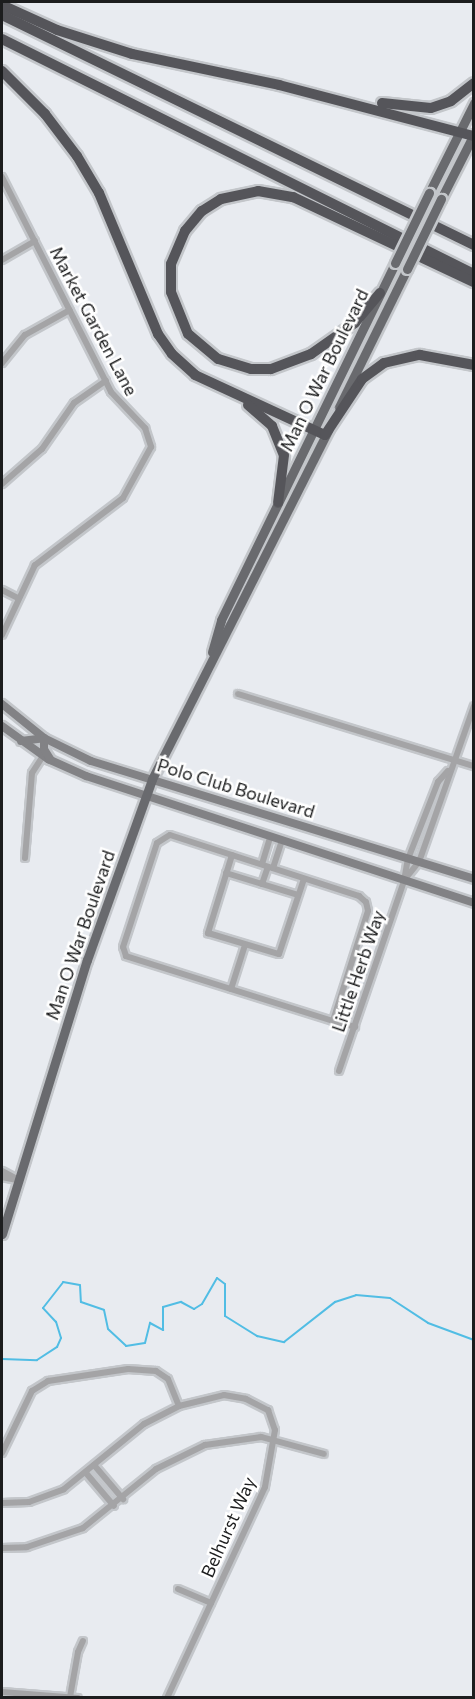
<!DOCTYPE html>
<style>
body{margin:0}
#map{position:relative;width:475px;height:1699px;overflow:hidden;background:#e8ebf0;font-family:Commissioner,sans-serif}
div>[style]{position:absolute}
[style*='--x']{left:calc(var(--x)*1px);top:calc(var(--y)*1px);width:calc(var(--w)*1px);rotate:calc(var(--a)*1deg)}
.stream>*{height:2px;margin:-1px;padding:0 1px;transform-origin:1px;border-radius:1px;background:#51bde4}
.roads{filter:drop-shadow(2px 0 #c3c6ca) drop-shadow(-2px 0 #c3c6ca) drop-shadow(0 2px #c3c6ca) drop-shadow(0 -2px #c3c6ca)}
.street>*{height:6px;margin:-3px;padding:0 3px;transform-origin:3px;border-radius:3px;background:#a4a4a6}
.secondary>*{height:8px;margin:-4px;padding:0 4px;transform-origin:4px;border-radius:4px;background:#828285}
.primary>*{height:9px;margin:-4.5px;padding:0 4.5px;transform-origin:4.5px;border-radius:4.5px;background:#696a6e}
.highway>*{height:10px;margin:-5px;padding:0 5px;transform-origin:5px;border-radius:5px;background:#55555a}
.bridges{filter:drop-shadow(2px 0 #c3c6ca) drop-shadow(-2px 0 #c3c6ca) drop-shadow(0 2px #c3c6ca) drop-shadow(0 -2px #c3c6ca)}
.primary-bridge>*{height:9px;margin:-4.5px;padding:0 4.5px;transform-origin:4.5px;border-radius:4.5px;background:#696a6e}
span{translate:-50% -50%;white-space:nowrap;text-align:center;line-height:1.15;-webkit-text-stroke:5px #fff;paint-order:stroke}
.street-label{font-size:18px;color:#1c1d1e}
.frame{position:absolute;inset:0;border:3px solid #1c1d1e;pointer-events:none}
</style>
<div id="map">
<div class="stream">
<div style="--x:2;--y:1359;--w:35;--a:2"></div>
<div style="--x:37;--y:1360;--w:24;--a:-33"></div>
<div style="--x:57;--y:1347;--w:10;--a:-66"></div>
<div style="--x:61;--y:1338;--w:17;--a:-107"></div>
<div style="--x:56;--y:1322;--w:19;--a:-133"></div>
<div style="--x:43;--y:1308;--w:33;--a:-52"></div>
<div style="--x:63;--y:1282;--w:17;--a:10"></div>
<div style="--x:80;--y:1285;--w:17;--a:87"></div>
<div style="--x:81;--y:1302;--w:24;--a:19"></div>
<div style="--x:104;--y:1310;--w:19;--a:78"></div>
<div style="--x:108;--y:1329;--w:25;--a:43"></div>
<div style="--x:126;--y:1346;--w:19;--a:-9"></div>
<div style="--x:145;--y:1343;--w:21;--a:-76"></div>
<div style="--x:150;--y:1323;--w:15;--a:28"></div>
<div style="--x:163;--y:1330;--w:23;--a:-90"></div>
<div style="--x:163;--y:1307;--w:19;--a:-16"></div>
<div style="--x:181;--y:1302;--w:15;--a:28"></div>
<div style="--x:194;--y:1309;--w:9;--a:-32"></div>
<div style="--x:202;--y:1304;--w:30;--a:-60"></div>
<div style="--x:217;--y:1278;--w:10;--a:37"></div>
<div style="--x:225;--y:1284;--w:32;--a:90"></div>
<div style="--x:225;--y:1316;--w:38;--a:32"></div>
<div style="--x:257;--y:1336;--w:28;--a:13"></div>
<div style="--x:284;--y:1342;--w:65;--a:-38.1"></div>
<div style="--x:335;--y:1302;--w:22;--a:-18"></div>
<div style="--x:356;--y:1295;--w:34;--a:5"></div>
<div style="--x:390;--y:1298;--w:45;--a:33.3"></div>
<div style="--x:428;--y:1323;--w:49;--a:20.3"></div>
<div style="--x:474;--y:1390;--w:16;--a:90"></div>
</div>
<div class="roads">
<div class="street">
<div style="--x:2;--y:177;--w:241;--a:63.1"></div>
<div style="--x:111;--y:392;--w:50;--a:46.6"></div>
<div style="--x:145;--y:428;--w:20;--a:72"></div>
<div style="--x:151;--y:447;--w:58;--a:118.8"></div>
<div style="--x:123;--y:498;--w:111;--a:142.7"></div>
<div style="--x:35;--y:565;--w:77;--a:115.2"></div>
<div style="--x:2;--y:260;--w:38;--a:-30"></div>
<div style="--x:2;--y:363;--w:36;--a:-51"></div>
<div style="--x:25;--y:335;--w:51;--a:-29.1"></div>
<div style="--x:2;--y:484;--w:53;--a:-41.2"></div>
<div style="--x:42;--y:449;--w:56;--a:-55.2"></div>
<div style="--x:74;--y:403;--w:39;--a:-35"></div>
<div style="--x:2;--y:590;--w:18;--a:27"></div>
<div style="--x:238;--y:694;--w:247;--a:17"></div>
<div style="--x:170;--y:835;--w:199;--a:17.9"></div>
<div style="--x:359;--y:896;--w:9;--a:41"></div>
<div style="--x:366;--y:902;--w:9;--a:77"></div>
<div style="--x:368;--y:911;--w:115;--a:107.7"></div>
<div style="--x:333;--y:1021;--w:217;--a:-162.6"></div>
<div style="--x:126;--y:956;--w:9;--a:-108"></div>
<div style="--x:123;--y:947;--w:109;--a:-71.9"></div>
<div style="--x:157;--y:843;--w:15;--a:-32"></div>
<div style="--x:232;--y:855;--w:82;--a:107.1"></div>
<div style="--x:208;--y:933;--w:74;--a:16.5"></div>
<div style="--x:279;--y:954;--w:79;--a:-71.6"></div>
<div style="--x:25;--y:858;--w:85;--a:-85.3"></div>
<div style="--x:32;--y:773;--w:20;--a:-57"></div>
<div style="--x:262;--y:864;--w:28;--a:-73"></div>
<div style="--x:273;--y:868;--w:28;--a:-72"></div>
<div style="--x:226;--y:873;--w:75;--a:17"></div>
<div style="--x:405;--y:879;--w:22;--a:-51"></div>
<div style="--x:419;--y:862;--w:165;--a:-70.6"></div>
<div style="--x:262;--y:884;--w:18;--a:-71"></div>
<div style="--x:231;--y:989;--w:46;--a:-72.3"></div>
<div style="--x:333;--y:1021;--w:23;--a:15"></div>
<div style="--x:339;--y:1071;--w:201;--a:-71.1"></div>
<div style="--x:404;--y:881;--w:22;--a:-80"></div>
<div style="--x:408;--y:859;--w:83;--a:-68.7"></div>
<div style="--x:438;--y:782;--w:15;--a:-48"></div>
<div style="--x:2;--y:1171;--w:19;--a:28"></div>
<div style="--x:2;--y:1177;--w:14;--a:12"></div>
<div style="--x:2;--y:1453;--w:69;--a:-64.2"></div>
<div style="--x:32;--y:1391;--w:19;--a:-32"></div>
<div style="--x:48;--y:1381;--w:81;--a:-8.5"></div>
<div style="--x:128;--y:1369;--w:28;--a:4"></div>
<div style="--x:156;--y:1371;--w:14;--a:34"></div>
<div style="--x:168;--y:1379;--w:29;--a:68"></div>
<div style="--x:94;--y:1465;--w:45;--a:49.5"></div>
<div style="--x:86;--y:1473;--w:43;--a:49.7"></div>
<div style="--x:2;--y:1503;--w:27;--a:-2"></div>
<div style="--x:29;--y:1502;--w:37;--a:-20"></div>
<div style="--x:64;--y:1489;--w:103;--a:-39.1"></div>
<div style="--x:144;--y:1424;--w:39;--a:-27"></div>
<div style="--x:179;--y:1406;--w:46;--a:-13.7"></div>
<div style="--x:224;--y:1395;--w:22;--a:10"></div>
<div style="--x:246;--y:1399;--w:25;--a:27"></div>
<div style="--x:268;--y:1410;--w:21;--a:71"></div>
<div style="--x:275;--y:1430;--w:58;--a:100"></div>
<div style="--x:265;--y:1487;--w:233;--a:114.9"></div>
<div style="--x:2;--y:1548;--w:25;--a:-2"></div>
<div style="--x:27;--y:1547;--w:59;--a:-18.7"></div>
<div style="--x:83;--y:1528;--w:94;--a:-38.9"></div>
<div style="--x:156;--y:1469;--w:55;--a:-26.1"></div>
<div style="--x:205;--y:1445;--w:57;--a:-8.1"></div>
<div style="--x:261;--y:1437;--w:65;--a:15.1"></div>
<div style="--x:178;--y:1589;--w:36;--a:23"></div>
<div style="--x:2;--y:1692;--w:76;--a:4.5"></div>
<div style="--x:70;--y:1697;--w:46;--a:-79.9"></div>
<div style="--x:78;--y:1652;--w:12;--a:-66"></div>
</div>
<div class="secondary">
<div style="--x:2;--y:704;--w:54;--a:39"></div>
<div style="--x:44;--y:738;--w:52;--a:26.1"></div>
<div style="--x:91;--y:761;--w:401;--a:17.1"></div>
<div style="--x:2;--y:726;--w:57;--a:35.7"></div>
<div style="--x:48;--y:759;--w:42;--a:24.1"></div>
<div style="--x:86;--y:776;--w:408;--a:18.1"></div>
<div style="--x:21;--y:741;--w:23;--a:-7"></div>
<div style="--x:44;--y:738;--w:11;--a:90"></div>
<div style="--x:44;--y:749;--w:13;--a:58"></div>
</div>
<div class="primary">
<div style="--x:429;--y:193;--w:101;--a:-63.4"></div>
<div style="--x:441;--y:199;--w:73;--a:-63.1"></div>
<div style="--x:339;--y:407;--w:154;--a:-63.8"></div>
<div style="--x:212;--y:652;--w:33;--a:-74"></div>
<div style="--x:221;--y:620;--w:397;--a:-64"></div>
<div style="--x:2;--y:1234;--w:287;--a:-72.8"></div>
<div style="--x:87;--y:960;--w:192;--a:-70.2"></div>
<div style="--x:152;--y:779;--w:391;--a:-63.2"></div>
</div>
<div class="highway">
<div style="--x:2;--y:5;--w:60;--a:24.4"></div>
<div style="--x:57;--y:30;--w:79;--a:17.7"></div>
<div style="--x:132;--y:54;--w:150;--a:11.9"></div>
<div style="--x:279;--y:85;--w:202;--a:14.7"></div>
<div style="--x:2;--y:15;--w:525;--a:25.98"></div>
<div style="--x:2;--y:39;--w:527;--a:26.47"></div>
<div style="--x:2;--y:71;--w:61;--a:45"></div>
<div style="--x:45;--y:114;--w:53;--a:52.7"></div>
<div style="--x:77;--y:156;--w:43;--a:59.3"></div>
<div style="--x:99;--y:193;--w:153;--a:67.3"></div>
<div style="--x:158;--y:334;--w:24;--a:55"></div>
<div style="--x:172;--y:354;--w:31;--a:42"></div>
<div style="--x:195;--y:375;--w:143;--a:24.8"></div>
<div style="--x:325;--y:435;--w:67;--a:-56.5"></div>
<div style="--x:362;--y:379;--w:27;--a:-36"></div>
<div style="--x:384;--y:363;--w:37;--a:-13"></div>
<div style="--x:420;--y:355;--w:55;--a:10.5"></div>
<div style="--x:382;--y:103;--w:49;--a:5.8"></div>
<div style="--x:431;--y:108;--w:21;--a:-19"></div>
<div style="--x:451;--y:101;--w:29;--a:-38"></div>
<div style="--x:380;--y:293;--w:39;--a:130"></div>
<div style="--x:355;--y:323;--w:54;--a:144.8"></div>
<div style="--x:311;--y:354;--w:43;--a:159.4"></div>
<div style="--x:271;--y:369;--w:20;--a:180"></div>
<div style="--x:251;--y:369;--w:34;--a:-163"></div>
<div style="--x:218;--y:359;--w:39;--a:-140"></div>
<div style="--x:188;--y:334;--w:45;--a:-112"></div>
<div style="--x:171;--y:292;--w:28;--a:-90"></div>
<div style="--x:171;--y:264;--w:36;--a:-67"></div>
<div style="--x:185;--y:231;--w:26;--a:-50"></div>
<div style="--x:202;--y:211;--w:22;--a:-32"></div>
<div style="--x:221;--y:199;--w:38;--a:-12"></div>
<div style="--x:258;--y:191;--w:36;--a:10"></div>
<div style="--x:293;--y:197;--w:200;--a:25.2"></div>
<div style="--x:248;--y:405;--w:32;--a:41"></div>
<div style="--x:272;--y:426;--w:31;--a:68"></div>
<div style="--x:284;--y:455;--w:48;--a:97.1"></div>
</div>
</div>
<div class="bridges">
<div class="primary-bridge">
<div style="--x:395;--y:263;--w:78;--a:-64.1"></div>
<div style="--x:407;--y:269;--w:78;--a:-64.1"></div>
</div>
</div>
<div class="street-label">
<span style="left:94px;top:321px;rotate:62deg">Market Garden Lane</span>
<span style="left:324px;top:370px;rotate:-64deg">Man O War Boulevard</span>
<span style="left:236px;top:788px;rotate:17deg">Polo Club Boulevard</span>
<span style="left:80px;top:935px;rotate:-71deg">Man O War Boulevard</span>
<span style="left:358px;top:971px;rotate:-71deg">Little Herb Way</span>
<span style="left:228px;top:1527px;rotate:-66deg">Belhurst Way</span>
</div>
<div class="frame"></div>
</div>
